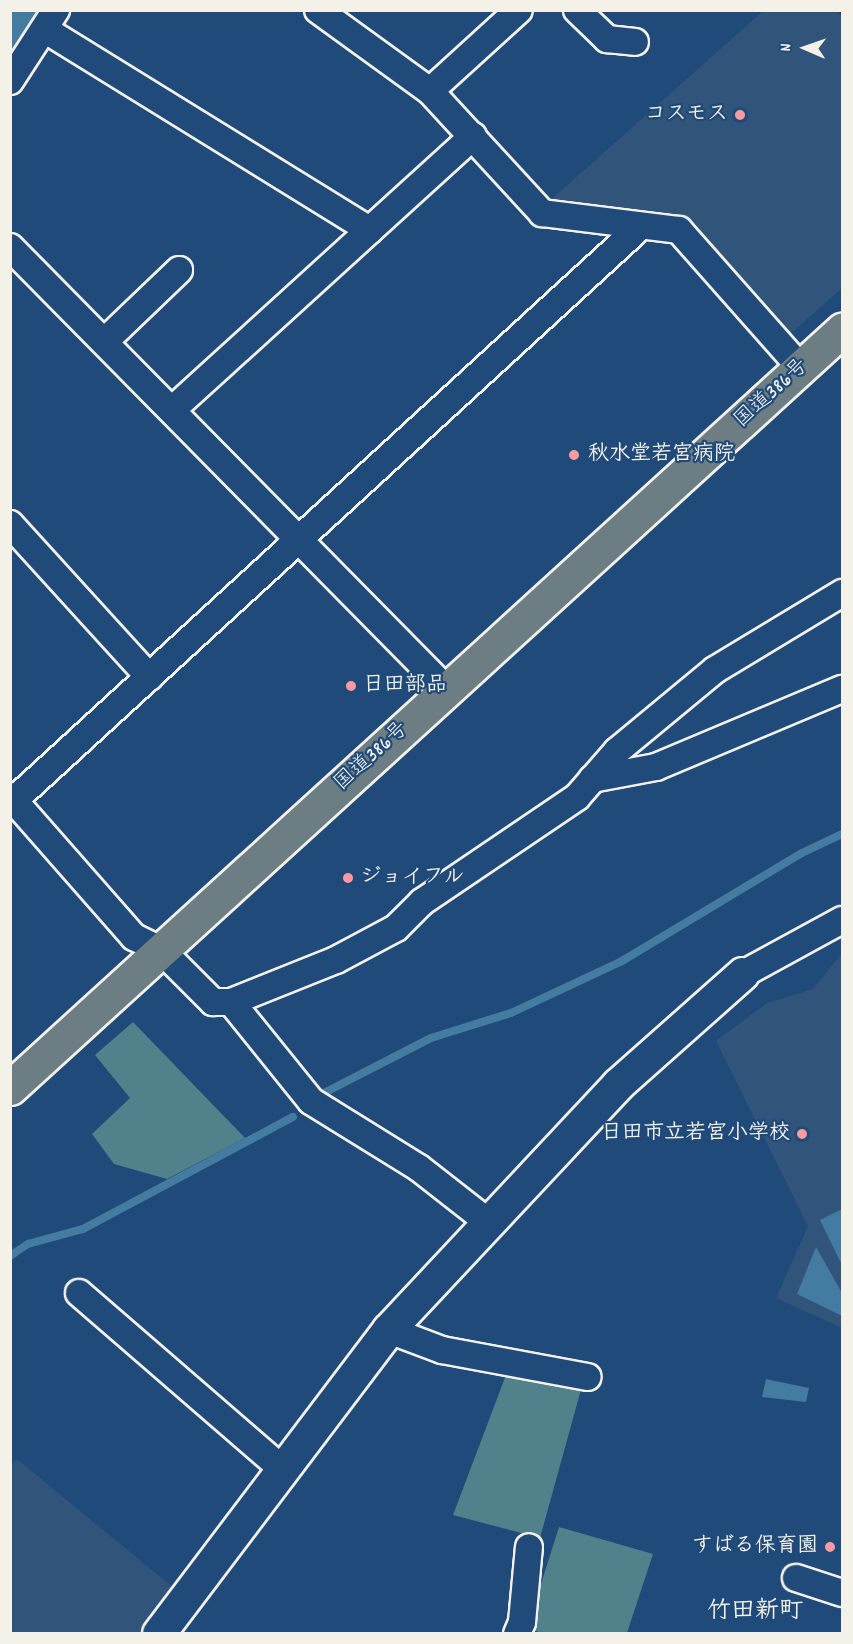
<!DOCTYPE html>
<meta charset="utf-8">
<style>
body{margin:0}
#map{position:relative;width:853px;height:1644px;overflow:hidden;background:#1f4a7a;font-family:Dekko,"Klee One",sans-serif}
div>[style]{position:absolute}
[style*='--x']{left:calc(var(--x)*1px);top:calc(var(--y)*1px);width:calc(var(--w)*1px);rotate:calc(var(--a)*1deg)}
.built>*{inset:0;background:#30547a}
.green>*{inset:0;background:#51818b}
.water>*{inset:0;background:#447ba1}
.stream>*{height:8px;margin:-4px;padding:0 4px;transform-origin:4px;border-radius:4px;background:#447ba1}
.roads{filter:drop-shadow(2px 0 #f4f1e8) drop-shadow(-2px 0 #f4f1e8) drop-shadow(0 2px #f4f1e8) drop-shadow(0 -2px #f4f1e8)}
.minor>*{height:26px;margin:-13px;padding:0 13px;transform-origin:13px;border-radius:13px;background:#1f4a7a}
.tertiary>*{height:32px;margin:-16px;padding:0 16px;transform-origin:16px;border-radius:16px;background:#1f4a7a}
.trunk>*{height:33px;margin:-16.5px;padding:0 16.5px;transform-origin:16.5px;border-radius:16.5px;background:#6c7e84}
.dots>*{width:16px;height:16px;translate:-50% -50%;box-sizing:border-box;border:3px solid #1f4a7a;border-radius:50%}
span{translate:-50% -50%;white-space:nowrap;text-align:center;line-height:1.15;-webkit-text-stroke:4.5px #1f4a7a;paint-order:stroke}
.poi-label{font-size:21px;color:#f4f1e8;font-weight:700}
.right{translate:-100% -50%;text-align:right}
.left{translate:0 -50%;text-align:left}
.street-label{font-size:21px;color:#f4f1e8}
.quarter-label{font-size:24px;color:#f4f1e8;font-weight:700}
.frame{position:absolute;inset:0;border:12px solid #f4f1e8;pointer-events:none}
.north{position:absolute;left:775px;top:18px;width:60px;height:60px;-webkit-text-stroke:4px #1f4a7a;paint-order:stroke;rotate:272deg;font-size:16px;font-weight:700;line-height:24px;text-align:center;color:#f4f1e8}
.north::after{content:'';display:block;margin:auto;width:21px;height:27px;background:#f4f1e8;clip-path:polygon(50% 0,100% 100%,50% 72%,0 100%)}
</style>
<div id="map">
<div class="built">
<div style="clip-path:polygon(763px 11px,836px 11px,842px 16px,842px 288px,785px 339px,681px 225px,545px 205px)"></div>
<div style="clip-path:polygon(842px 953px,842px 1328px,776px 1298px,808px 1226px,716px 1041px,767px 1003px,813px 989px)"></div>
<div style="clip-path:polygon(17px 1459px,175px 1589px,143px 1633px,11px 1633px,10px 1467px)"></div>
</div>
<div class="green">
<div style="clip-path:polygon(133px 1022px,245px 1138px,167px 1179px,114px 1164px,92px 1134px,130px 1098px,95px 1055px)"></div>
<div style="clip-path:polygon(509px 1367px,582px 1386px,540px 1538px,453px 1515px)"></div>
<div style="clip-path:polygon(559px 1527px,653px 1554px,627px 1633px,542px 1633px,527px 1628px)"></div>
</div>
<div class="water">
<div style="clip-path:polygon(11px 11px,37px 11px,11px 52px,10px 11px)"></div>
<div style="clip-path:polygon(842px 1209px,842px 1265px,820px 1220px)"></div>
<div style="clip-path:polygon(816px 1247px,842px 1293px,842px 1316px,797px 1294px)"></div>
<div style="clip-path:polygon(766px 1379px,809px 1388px,806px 1402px,762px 1397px)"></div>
</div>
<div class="stream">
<div style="--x:320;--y:1095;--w:125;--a:-27.2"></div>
<div style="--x:431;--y:1038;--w:84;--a:-17.4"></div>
<div style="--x:511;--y:1013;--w:123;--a:-25.1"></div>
<div style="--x:622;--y:961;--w:210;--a:-31"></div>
<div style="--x:802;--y:853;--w:44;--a:-25.4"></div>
<div style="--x:10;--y:1256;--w:22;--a:-34"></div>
<div style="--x:28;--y:1244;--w:57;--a:-15.3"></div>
<div style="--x:83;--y:1229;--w:238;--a:-28.1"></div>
</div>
<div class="roads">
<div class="minor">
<div style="--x:318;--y:10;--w:138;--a:35.9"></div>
<div style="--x:430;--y:91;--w:166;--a:47.4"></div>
<div style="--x:542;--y:213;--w:138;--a:7.1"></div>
<div style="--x:679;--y:230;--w:184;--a:48.5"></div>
<div style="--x:577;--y:10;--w:42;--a:44"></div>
<div style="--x:607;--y:39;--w:28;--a:6"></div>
<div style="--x:44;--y:29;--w:383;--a:31.7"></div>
<div style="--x:10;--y:81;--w:85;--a:-57.1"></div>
<div style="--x:430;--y:91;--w:120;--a:-42.3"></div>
<div style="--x:10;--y:247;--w:621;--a:45.39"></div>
<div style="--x:104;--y:342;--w:104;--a:-43.8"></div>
<div style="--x:172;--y:410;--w:407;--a:-42.3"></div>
<div style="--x:10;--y:524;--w:207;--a:47.7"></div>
<div style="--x:592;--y:779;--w:65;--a:-10.6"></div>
<div style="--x:656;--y:767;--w:202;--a:-22.8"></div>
<div style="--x:10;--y:796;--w:188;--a:48.7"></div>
<div style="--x:134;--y:937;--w:30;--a:26"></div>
<div style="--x:161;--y:950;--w:74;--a:45"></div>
<div style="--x:213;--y:1002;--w:18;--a:0"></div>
<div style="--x:10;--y:804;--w:854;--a:-42.49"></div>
<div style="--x:743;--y:974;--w:113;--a:-28.6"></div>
<div style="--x:488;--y:1222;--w:88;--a:-142"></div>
<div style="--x:419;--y:1168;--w:127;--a:-148.2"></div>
<div style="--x:311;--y:1101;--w:127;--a:-128.9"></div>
<div style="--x:231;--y:1002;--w:113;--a:-21.8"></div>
<div style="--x:336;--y:960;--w:68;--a:-28.1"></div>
<div style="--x:396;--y:928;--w:37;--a:-45"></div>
<div style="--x:422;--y:902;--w:187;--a:-34.1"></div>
<div style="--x:577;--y:797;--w:61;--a:-49"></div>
<div style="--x:617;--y:751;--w:127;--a:-39.6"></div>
<div style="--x:715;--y:670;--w:149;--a:-31.2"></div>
<div style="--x:79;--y:1293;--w:270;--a:40.9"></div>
<div style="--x:389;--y:1330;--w:57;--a:20.7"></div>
<div style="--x:442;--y:1350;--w:148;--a:10.5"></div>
<div style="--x:796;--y:1578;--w:48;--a:18.1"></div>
<div style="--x:517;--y:1634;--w:13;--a:-67"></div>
<div style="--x:522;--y:1622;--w:75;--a:-84.7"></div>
</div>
<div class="tertiary">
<div style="--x:159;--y:1634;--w:381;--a:-52.9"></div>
<div style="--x:389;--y:1330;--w:335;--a:-46.9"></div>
<div style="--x:618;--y:1085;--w:167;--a:-41.6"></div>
</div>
<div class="trunk">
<div style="--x:10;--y:1088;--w:1126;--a:-42.34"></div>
</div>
</div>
<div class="dots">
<div style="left:740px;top:115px;background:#ff9aa2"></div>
<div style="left:574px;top:455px;background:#ff9aa2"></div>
<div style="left:351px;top:686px;background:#ff9aa2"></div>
<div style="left:348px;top:878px;background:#ff9aa2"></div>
<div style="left:802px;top:1134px;background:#ff9aa2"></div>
<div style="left:830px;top:1547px;background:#ff9aa2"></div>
</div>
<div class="poi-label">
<span class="right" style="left:728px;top:115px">コスモス</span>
<span class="left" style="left:588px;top:455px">秋水堂若宮病院</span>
<span class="left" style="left:363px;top:686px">日田部品</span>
<span class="left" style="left:360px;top:878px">ジョイフル</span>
<span class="right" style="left:790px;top:1134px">日田市立若宮小学校</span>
<span class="right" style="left:818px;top:1547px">すばる保育園</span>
</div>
<div class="street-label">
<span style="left:772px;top:394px;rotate:-42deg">国道386号</span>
<span style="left:372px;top:757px;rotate:-42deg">国道386号</span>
</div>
<div class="quarter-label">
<span style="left:755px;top:1613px">竹田新町</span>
</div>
<div class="frame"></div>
<div class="north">N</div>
</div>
